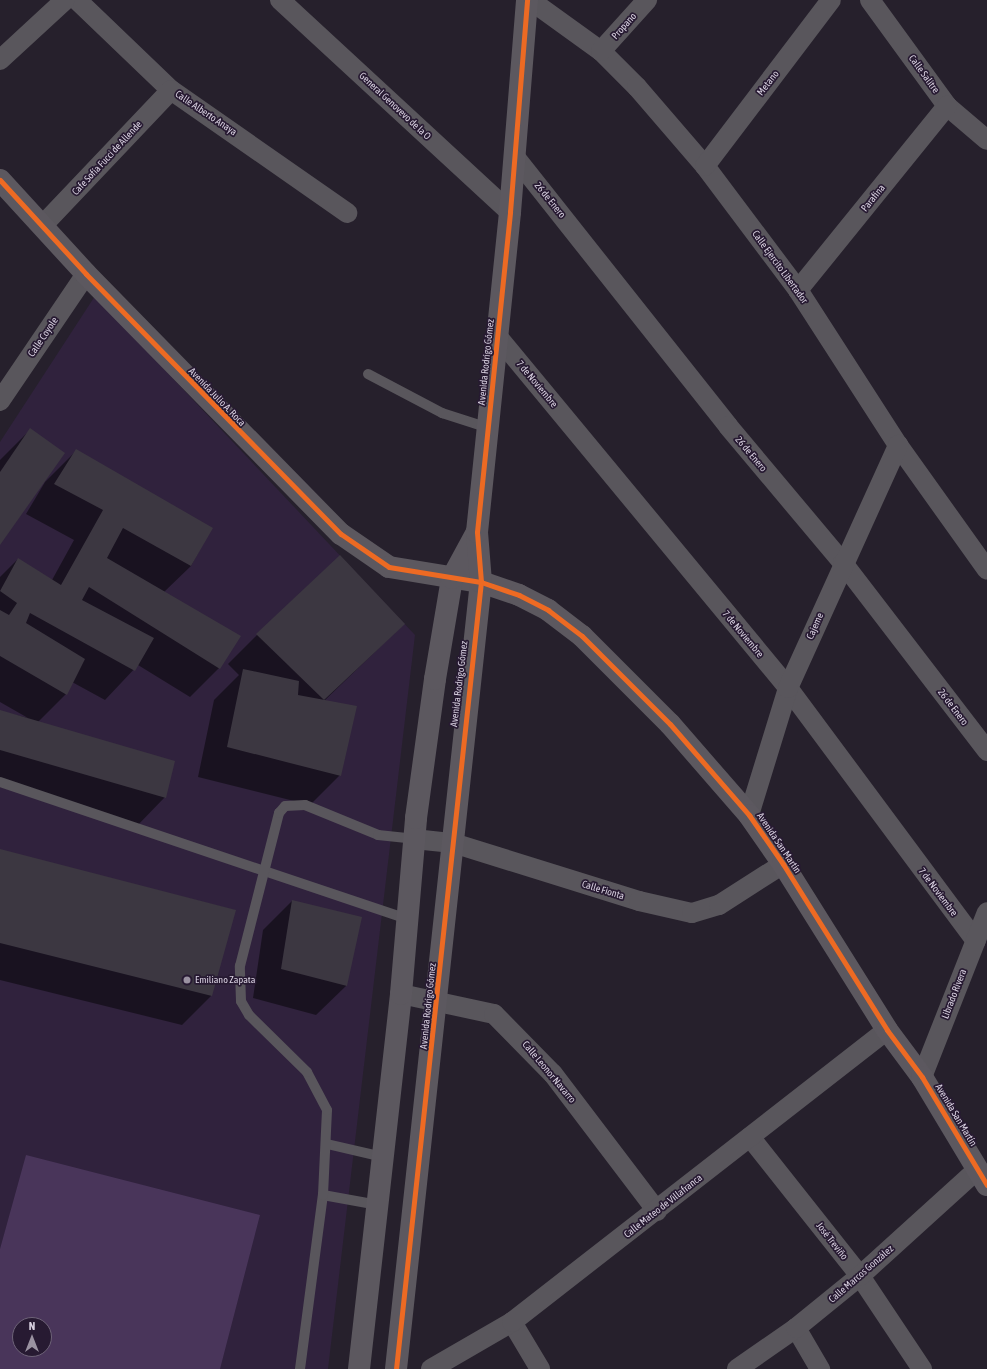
<!DOCTYPE html>
<meta charset="utf-8">
<style>
body{margin:0}
#map{position:relative;width:987px;height:1369px;overflow:hidden;background:#26202c;font-family:"Asap Condensed",sans-serif}
div>[style]{position:absolute}
[style*='--x']{left:calc(var(--x)*1px);top:calc(var(--y)*1px);width:calc(var(--w)*1px);rotate:calc(var(--a)*1deg)}
.built>*{inset:0;background:#30223d}
.green>*{inset:0;background:#49355a}
.shadow>*{inset:0;background:#0007}
.building>*{inset:0;background:#3c3741}
.lane>*{height:10px;margin:-5px;padding:0 5px;transform-origin:5px;border-radius:5px;background:#59565c}
.street>*{height:20px;margin:-10px;padding:0 10px;transform-origin:10px;border-radius:10px;background:#59565c}
.secondary>*{height:22px;margin:-11px;padding:0 11px;transform-origin:11px;border-radius:11px;background:#5c585f}
.cycleway>*{height:5px;margin:-2.5px;padding:0 2.5px;transform-origin:2.5px;border-radius:2.5px;background:#ed6a23}
.dots>*{width:11px;height:11px;translate:-50% -50%;box-sizing:border-box;border:2px solid #271a32;border-radius:50%}
span{translate:-50% -50%;white-space:nowrap;text-align:center;line-height:1.15;-webkit-text-stroke:3.5px #271a32;paint-order:stroke}
.street-label{font-size:10px;color:#d8d0e0}
.poi-label{font-size:10px;color:#d8d0e0}
.left{translate:0 -50%;text-align:left}
.north{position:absolute;left:12px;top:1317px;width:40px;height:40px;box-sizing:border-box;background:#271a32;border:1px solid #6e6378;border-radius:50%;rotate:0deg;font-size:11px;font-weight:700;line-height:16px;text-align:center;color:#d8d0e0}
.north::after{content:'';display:block;margin:auto;width:14px;height:18px;background:#9a92a1;clip-path:polygon(50% 0,100% 100%,50% 72%,0 100%)}
</style>
<div id="map">
<div class="built">
<div style="clip-path:polygon(evenodd,95px 296px,415px 635px,328px 1369px,0 1369px,0 442px,95px 296px,20px 1325px,44px 1325px,44px 1349px,20px 1349px,20px 1325px)"></div>
</div>
<div class="green">
<div style="clip-path:polygon(evenodd,26px 1155px,260px 1215px,220px 1369px,0 1369px,0 1249px,26px 1155px,20px 1325px,44px 1325px,44px 1349px,20px 1349px,20px 1325px)"></div>
</div>
<div class="shadow">
<div style="clip-path:polygon(30px 430px,0 543px,0 460px)"></div>
<div style="clip-path:polygon(76px 451px,211px 529px,191px 566px,164px 592px,219px 668px,190px 697px,138px 665px,105px 700px,72px 682px,66px 694px,38px 722px,165px 797px,136px 827px,0 787px,0 711px,28px 718px,0 702px,0 577px,18px 559px,52px 580px,74px 540px,26px 514px,45px 482px)"></div>
<div style="clip-path:polygon(404px 624px,324px 701px,340px 775px,310px 805px,198px 777px,214px 700px,239px 675px,228px 664px,257px 635px)"></div>
<div style="clip-path:polygon(0 850px,234px 910px,211px 996px,182px 1025px,0 980px)"></div>
<div style="clip-path:polygon(292px 901px,360px 918px,346px 986px,316px 1015px,253px 998px,263px 930px)"></div>
</div>
<div class="building">
<div style="clip-path:polygon(30px 428px,65px 453px,0 545px,0 472px)"></div>
<div style="clip-path:polygon(76px 449px,213px 528px,191px 566px,123px 528px,107px 558px,241px 636px,220px 669px,89px 587px,82px 600px,154px 638px,135px 671px,30px 613px,26px 623px,85px 659px,67px 695px,0 656px,0 610px,9px 615px,17px 603px,0 591px,18px 558px,61px 585px,103px 510px,54px 484px)"></div>
<div style="clip-path:polygon(340px 555px,405px 624px,324px 700px,256px 634px)"></div>
<div style="clip-path:polygon(243px 669px,299px 681px,298px 695px,357px 706px,341px 776px,227px 747px)"></div>
<div style="clip-path:polygon(0 710px,175px 761px,166px 798px,0 750px)"></div>
<div style="clip-path:polygon(0 849px,236px 910px,212px 996px,0 943px)"></div>
<div style="clip-path:polygon(292px 900px,362px 917px,347px 986px,281px 969px)"></div>
</div>
<div class="lane">
<div style="--x:368;--y:374;--w:84;--a:27.8"></div>
<div style="--x:442;--y:413;--w:49;--a:17.7"></div>
<div style="--x:0;--y:782;--w:429;--a:18.6"></div>
<div style="--x:327;--y:1144;--w:57;--a:13.1"></div>
<div style="--x:323;--y:1195;--w:56;--a:10.3"></div>
<div style="--x:300;--y:1369;--w:176;--a:-82.5"></div>
<div style="--x:323;--y:1195;--w:85;--a:-87.3"></div>
<div style="--x:327;--y:1110;--w:43;--a:-117.8"></div>
<div style="--x:307;--y:1072;--w:81;--a:-135.5"></div>
<div style="--x:249;--y:1015;--w:16;--a:-120"></div>
<div style="--x:241;--y:1001;--w:35;--a:-92"></div>
<div style="--x:240;--y:966;--w:158;--a:-75.7"></div>
<div style="--x:279;--y:813;--w:9;--a:-49"></div>
<div style="--x:285;--y:806;--w:20;--a:-3"></div>
<div style="--x:305;--y:805;--w:79;--a:22.3"></div>
<div style="--x:378;--y:835;--w:36;--a:6"></div>
</div>
<div class="street">
<div style="--x:77;--y:0;--w:130;--a:43.8"></div>
<div style="--x:171;--y:90;--w:215;--a:34.9"></div>
<div style="--x:280;--y:0;--w:313;--a:42.7"></div>
<div style="--x:530;--y:0;--w:87;--a:35.7"></div>
<div style="--x:601;--y:51;--w:51;--a:45"></div>
<div style="--x:637;--y:87;--w:104;--a:49.3"></div>
<div style="--x:705;--y:166;--w:155;--a:53.1"></div>
<div style="--x:798;--y:290;--w:184;--a:57.2"></div>
<div style="--x:898;--y:445;--w:153;--a:54.5"></div>
<div style="--x:870;--y:0;--w:131;--a:54"></div>
<div style="--x:947;--y:106;--w:52;--a:40.4"></div>
<div style="--x:601;--y:51;--w:69;--a:-48"></div>
<div style="--x:0;--y:60;--w:88;--a:-42.7"></div>
<div style="--x:515;--y:157;--w:343;--a:51.6"></div>
<div style="--x:728;--y:426;--w:179;--a:50"></div>
<div style="--x:843;--y:563;--w:237;--a:52.5"></div>
<div style="--x:705;--y:166;--w:208;--a:-52.8"></div>
<div style="--x:42;--y:226;--w:187;--a:-46.5"></div>
<div style="--x:798;--y:290;--w:237;--a:-51"></div>
<div style="--x:498;--y:337;--w:455;--a:50.4"></div>
<div style="--x:788;--y:688;--w:315;--a:53.4"></div>
<div style="--x:0;--y:401;--w:153;--a:-55.9"></div>
<div style="--x:749;--y:815;--w:133;--a:-72.9"></div>
<div style="--x:788;--y:688;--w:267;--a:-65.6"></div>
<div style="--x:414;--y:839;--w:39;--a:6"></div>
<div style="--x:453;--y:843;--w:195;--a:17.3"></div>
<div style="--x:639;--y:901;--w:54;--a:12.8"></div>
<div style="--x:692;--y:913;--w:28;--a:-17"></div>
<div style="--x:719;--y:905;--w:76;--a:-32.6"></div>
<div style="--x:401;--y:994;--w:95;--a:12.1"></div>
<div style="--x:494;--y:1014;--w:84;--a:45.5"></div>
<div style="--x:553;--y:1074;--w:172;--a:52.8"></div>
<div style="--x:922;--y:1077;--w:177;--a:-68.5"></div>
<div style="--x:750;--y:1137;--w:177;--a:51.6"></div>
<div style="--x:860;--y:1276;--w:112;--a:56.3"></div>
<div style="--x:512;--y:1322;--w:55;--a:59.2"></div>
<div style="--x:796;--y:1328;--w:48;--a:59.7"></div>
<div style="--x:431;--y:1369;--w:94;--a:-30.1"></div>
<div style="--x:512;--y:1322;--w:475;--a:-37.9"></div>
<div style="--x:737;--y:1369;--w:72;--a:-34.8"></div>
<div style="--x:796;--y:1328;--w:82;--a:-39.1"></div>
<div style="--x:860;--y:1276;--w:159;--a:-42.2"></div>
</div>
<div class="secondary">
<div style="--x:0;--y:180;--w:127;--a:47.5"></div>
<div style="--x:86;--y:274;--w:364;--a:45.6"></div>
<div style="--x:341;--y:534;--w:58;--a:34.5"></div>
<div style="--x:389;--y:567;--w:93;--a:9.3"></div>
<div style="--x:481;--y:582;--w:40;--a:18.9"></div>
<div style="--x:519;--y:595;--w:33;--a:27"></div>
<div style="--x:548;--y:610;--w:43;--a:37.4"></div>
<div style="--x:582;--y:636;--w:124;--a:45"></div>
<div style="--x:670;--y:724;--w:121;--a:49"></div>
<div style="--x:749;--y:815;--w:60;--a:55.2"></div>
<div style="--x:783;--y:864;--w:196;--a:57.9"></div>
<div style="--x:887;--y:1030;--w:59;--a:53.3"></div>
<div style="--x:922;--y:1077;--w:126;--a:59"></div>
<div style="--x:359;--y:1369;--w:377;--a:-83.6"></div>
<div style="--x:401;--y:994;--w:177;--a:-85.1"></div>
<div style="--x:416;--y:818;--w:140;--a:-82.2"></div>
<div style="--x:435;--y:679;--w:102;--a:-80.4"></div>
<div style="--x:452;--y:578;--w:52;--a:-61.5"></div>
<div style="--x:396;--y:1369;--w:792;--a:-83.84"></div>
<div style="--x:481;--y:582;--w:50;--a:-94.6"></div>
<div style="--x:477;--y:532;--w:322;--a:-84.1"></div>
<div style="--x:510;--y:212;--w:213;--a:-85.4"></div>
</div>
<div class="cycleway">
<div style="--x:0;--y:180;--w:127;--a:47.5"></div>
<div style="--x:86;--y:274;--w:364;--a:45.6"></div>
<div style="--x:341;--y:534;--w:58;--a:34.5"></div>
<div style="--x:389;--y:567;--w:93;--a:9.3"></div>
<div style="--x:481;--y:582;--w:40;--a:18.9"></div>
<div style="--x:519;--y:595;--w:33;--a:27"></div>
<div style="--x:548;--y:610;--w:43;--a:37.4"></div>
<div style="--x:582;--y:636;--w:124;--a:45"></div>
<div style="--x:670;--y:724;--w:121;--a:49"></div>
<div style="--x:749;--y:815;--w:60;--a:55.2"></div>
<div style="--x:783;--y:864;--w:196;--a:57.9"></div>
<div style="--x:887;--y:1030;--w:59;--a:53.3"></div>
<div style="--x:922;--y:1077;--w:126;--a:59"></div>
<div style="--x:396;--y:1369;--w:792;--a:-83.84"></div>
<div style="--x:481;--y:582;--w:50;--a:-94.6"></div>
<div style="--x:477;--y:532;--w:322;--a:-84.1"></div>
<div style="--x:510;--y:212;--w:213;--a:-85.4"></div>
</div>
<div class="dots">
<div style="left:187px;top:980px;background:#9a92a1"></div>
</div>
<div class="street-label">
<span style="left:624px;top:26px;rotate:-48deg">Propano</span>
<span style="left:924px;top:74px;rotate:54deg">Calle Salitre</span>
<span style="left:768px;top:83px;rotate:-52deg">Metano</span>
<span style="left:395px;top:106px;rotate:43deg">General Genovevo de la O</span>
<span style="left:206px;top:113px;rotate:34deg">Calle Alberto Anaya</span>
<span style="left:107px;top:158px;rotate:-47deg">Cafe Sofía Fucci de Allende</span>
<span style="left:873px;top:198px;rotate:-51deg">Parafina</span>
<span style="left:550px;top:200px;rotate:51deg">26 de Enero</span>
<span style="left:780px;top:267px;rotate:54deg">Calle Ejercito Libertador</span>
<span style="left:43px;top:337px;rotate:-56deg">Calle Coyole</span>
<span style="left:486px;top:362px;rotate:-84deg">Avenida Rodrigo Gómez</span>
<span style="left:537px;top:384px;rotate:50deg">7 de Noviembre</span>
<span style="left:217px;top:397px;rotate:46deg">Avenida Julio A. Roca</span>
<span style="left:751px;top:454px;rotate:50deg">26 de Enero</span>
<span style="left:815px;top:626px;rotate:-66deg">Cajeme</span>
<span style="left:743px;top:634px;rotate:50deg">7 de Noviembre</span>
<span style="left:459px;top:684px;rotate:-83deg">Avenida Rodrigo Gómez</span>
<span style="left:953px;top:707px;rotate:53deg">26 de Enero</span>
<span style="left:779px;top:843px;rotate:56deg">Avenida San Martín</span>
<span style="left:603px;top:890px;rotate:17deg">Calle Fionta</span>
<span style="left:938px;top:892px;rotate:53deg">7 de Noviembre</span>
<span style="left:954px;top:994px;rotate:-69deg">Librado Rivera</span>
<span style="left:428px;top:1006px;rotate:-84deg">Avenida Rodrigo Gómez</span>
<span style="left:549px;top:1072px;rotate:50deg">Calle Leonor Navarro</span>
<span style="left:956px;top:1115px;rotate:59deg">Avenida San Martín</span>
<span style="left:663px;top:1206px;rotate:-38deg">Calle Mateo de Villafranca</span>
<span style="left:832px;top:1241px;rotate:52deg">José Treviño</span>
<span style="left:861px;top:1274px;rotate:-41deg">Calle Marcos González</span>
</div>
<div class="poi-label">
<span class="left" style="left:195px;top:980px">Emiliano Zapata</span>
</div>
<div class="north">N</div>
</div>
